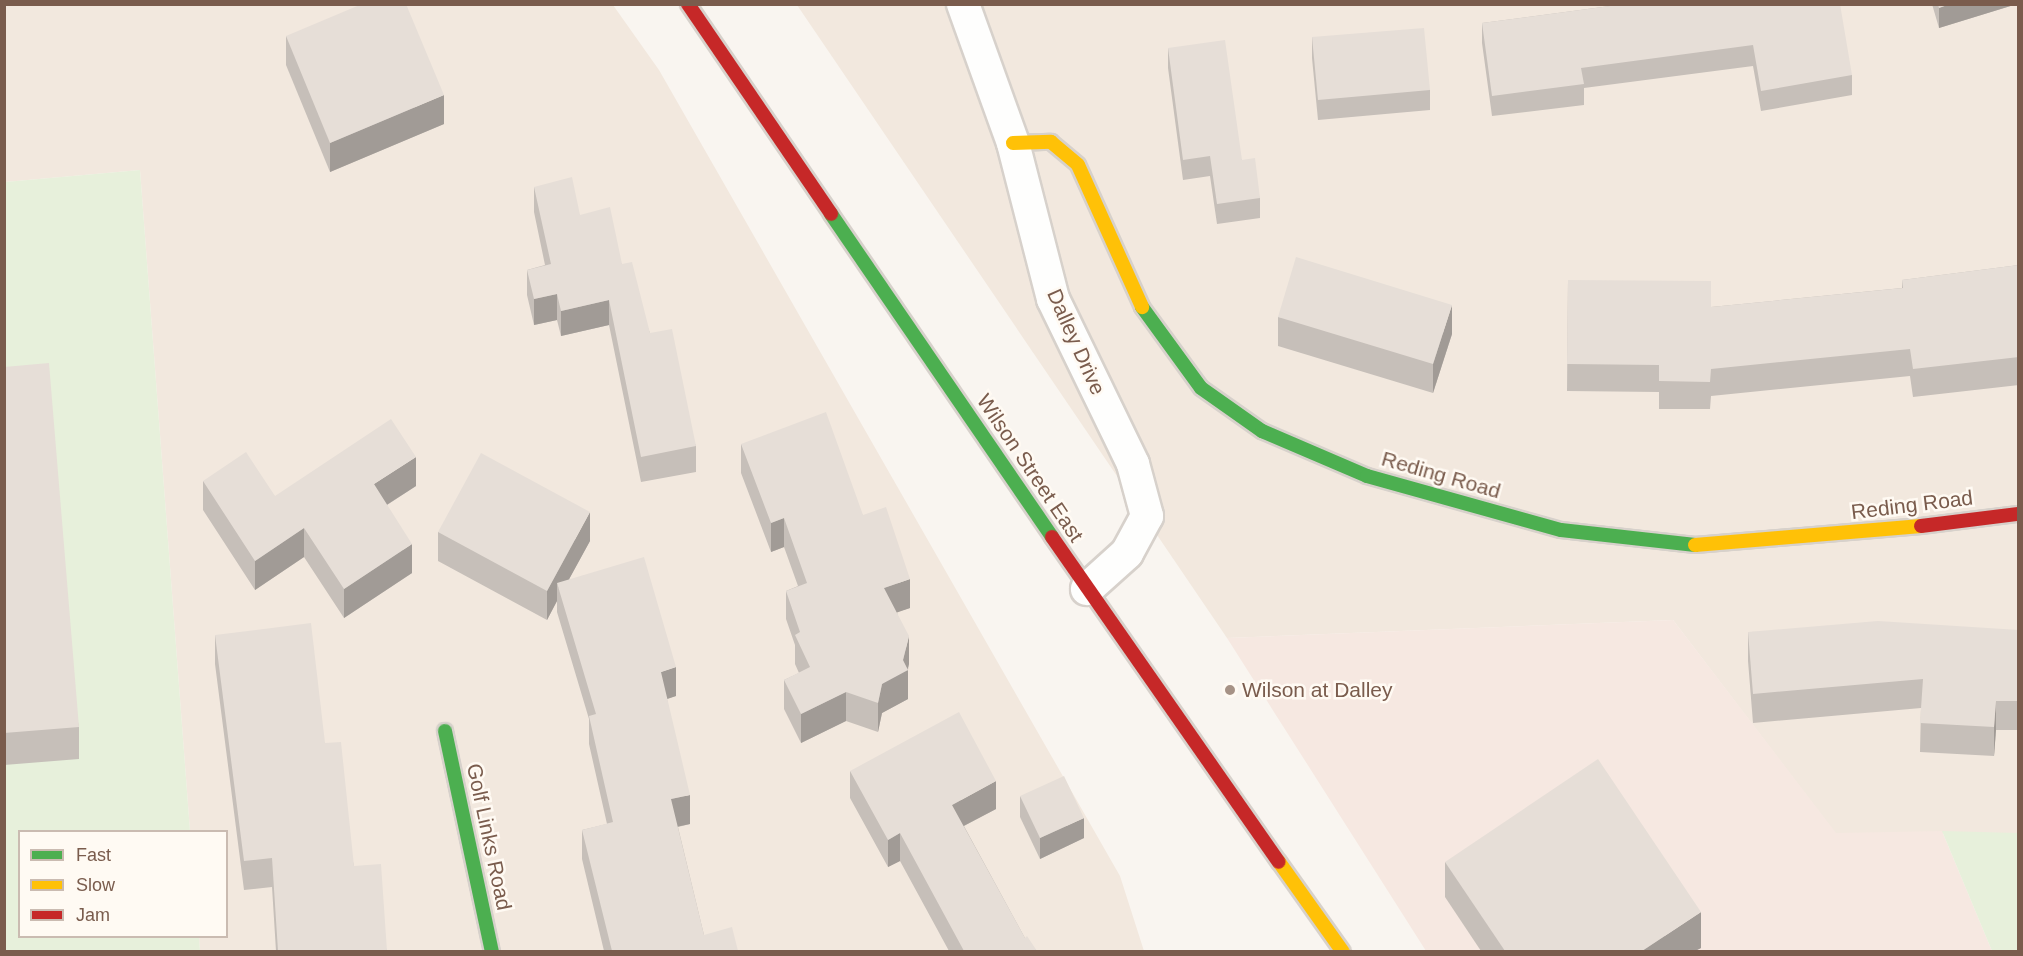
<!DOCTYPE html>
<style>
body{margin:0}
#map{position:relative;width:2023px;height:956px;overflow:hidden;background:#f9f5f0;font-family:Helvetica,sans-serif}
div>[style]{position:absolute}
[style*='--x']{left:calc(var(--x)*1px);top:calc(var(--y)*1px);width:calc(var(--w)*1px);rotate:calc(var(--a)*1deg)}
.residential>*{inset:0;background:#f2e8de}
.commercial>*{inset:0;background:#f6e8e1}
.green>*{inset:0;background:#e7f0db}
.roads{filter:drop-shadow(2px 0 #d7d1cb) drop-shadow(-2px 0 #d7d1cb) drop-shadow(0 2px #d7d1cb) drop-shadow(0 -2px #d7d1cb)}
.street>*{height:32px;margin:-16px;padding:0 16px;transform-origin:16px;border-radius:16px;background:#fefefd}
.fast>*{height:14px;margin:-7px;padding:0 7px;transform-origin:7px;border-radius:7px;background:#4caf50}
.slow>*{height:14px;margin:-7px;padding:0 7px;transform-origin:7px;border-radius:7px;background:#ffc107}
.jam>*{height:14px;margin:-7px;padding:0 7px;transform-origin:7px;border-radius:7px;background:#c62828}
.wall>*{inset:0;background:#c6bfb9}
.shaded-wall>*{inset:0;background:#a19b96}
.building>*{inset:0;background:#e6ded7}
.dots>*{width:16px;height:16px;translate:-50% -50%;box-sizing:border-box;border:3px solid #fffaf3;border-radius:50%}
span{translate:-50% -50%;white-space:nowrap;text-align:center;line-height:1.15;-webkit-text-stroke:5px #fffaf3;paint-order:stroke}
.street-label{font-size:21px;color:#7a5c4d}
.poi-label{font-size:21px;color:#7a5c4d}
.left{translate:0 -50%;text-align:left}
.frame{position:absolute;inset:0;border:6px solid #7a5c4d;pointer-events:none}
.legend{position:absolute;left:18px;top:830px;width:210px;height:108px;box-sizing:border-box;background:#fffaf3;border:2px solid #cabbb1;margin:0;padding:8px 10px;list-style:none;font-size:18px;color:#7a5c4d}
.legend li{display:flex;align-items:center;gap:12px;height:30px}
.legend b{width:30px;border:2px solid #cabbb1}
</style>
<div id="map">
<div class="residential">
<div style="clip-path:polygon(5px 5px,613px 5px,659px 70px,1120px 876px,1144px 951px,200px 951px,199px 937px,226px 936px,226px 832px,190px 831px,140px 170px,5px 182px)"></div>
<div style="clip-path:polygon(797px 5px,2018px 5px,2018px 833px,1836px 834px,1673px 620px,1227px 638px)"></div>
</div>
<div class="commercial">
<div style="clip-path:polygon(1673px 620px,1836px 833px,1942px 831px,1992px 951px,1426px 951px,1227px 638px)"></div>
</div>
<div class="green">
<div style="clip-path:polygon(140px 170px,190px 831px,20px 832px,20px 936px,199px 937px,200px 951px,5px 952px,5px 182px)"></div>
<div style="clip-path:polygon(1942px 831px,2018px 833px,2018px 951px,1992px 951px)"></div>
</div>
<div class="roads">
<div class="street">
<div style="--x:963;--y:4;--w:148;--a:70.2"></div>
<div style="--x:1013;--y:143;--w:161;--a:75.6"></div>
<div style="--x:1053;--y:299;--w:183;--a:64.1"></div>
<div style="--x:1133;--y:464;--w:54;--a:74.9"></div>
<div style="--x:1147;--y:516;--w:42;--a:118.4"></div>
<div style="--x:1127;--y:553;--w:54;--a:138"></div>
</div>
<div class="fast">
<div style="--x:831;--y:214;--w:391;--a:55.6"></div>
<div style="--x:1142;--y:307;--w:100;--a:53.9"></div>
<div style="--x:1201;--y:388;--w:75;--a:35.2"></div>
<div style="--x:1262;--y:431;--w:114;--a:23.2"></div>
<div style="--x:1367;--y:476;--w:201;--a:15.6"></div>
<div style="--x:1561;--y:530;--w:135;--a:6.4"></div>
<div style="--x:445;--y:731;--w:226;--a:78"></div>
</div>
<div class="slow">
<div style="--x:1013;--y:143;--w:38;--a:-2"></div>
<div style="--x:1051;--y:142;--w:35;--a:40"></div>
<div style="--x:1078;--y:165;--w:156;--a:65.7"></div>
<div style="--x:1695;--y:545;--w:227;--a:-4.8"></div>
<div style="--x:1279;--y:862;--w:110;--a:54.6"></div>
</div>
<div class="jam">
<div style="--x:688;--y:4;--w:254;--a:55.7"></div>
<div style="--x:1921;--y:526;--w:98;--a:-7.1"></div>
<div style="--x:1052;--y:537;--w:396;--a:55.1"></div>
</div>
</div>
<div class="wall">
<div style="clip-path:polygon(1625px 4px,1852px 75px,1852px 95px,1761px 111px,1753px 66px,1584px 88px,1584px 105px,1492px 116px,1482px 43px,1482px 23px)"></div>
<div style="clip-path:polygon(1932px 4px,2017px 4px,1939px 28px)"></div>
<div style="clip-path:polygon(286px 36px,444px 124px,330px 172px,286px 65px)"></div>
<div style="clip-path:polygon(1312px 37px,1430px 90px,1430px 110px,1318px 120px,1312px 58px)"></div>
<div style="clip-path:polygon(1168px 48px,1242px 160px,1260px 198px,1260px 218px,1217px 224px,1210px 176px,1183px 180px,1168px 68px)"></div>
<div style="clip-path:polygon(534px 187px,580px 215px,622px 264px,650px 333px,696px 446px,696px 472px,641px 482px,609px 325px,561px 336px,557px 320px,534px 325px,527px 295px,527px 270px,545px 265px,534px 212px)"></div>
<div style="clip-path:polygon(2019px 265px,2019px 385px,1913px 397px,1910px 376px,1711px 396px,1710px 409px,1659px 409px,1659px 392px,1567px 391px,1568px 280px,1711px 307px,1902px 288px,1902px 280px)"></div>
<div style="clip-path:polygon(1278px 317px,1452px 334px,1433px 393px,1278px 346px)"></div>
<div style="clip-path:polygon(4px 367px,79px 727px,79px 759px,4px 765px)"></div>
<div style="clip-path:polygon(741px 444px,863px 515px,910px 608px,897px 612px,909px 664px,908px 670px,908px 699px,882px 713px,878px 732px,846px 721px,801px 743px,784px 709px,784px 680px,799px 673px,795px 664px,795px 645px,786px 619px,786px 591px,798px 586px,784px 547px,771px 552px,741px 473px)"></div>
<div style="clip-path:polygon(203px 481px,275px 496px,416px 486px,387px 505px,412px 573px,344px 618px,304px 557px,255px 590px,203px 510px)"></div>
<div style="clip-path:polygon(438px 532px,590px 541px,569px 579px,676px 696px,667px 699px,690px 824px,678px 827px,704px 935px,738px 951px,604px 951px,582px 859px,582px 830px,607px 824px,589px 744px,589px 719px,557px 612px,557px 601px,547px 620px,438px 561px)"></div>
<div style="clip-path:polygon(2019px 630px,2019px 730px,1996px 730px,1994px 756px,1920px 752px,1921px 708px,1753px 723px,1748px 661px,1748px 632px)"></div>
<div style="clip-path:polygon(215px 635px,325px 743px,354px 866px,387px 951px,276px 951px,272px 887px,244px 890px,215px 664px)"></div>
<div style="clip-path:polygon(850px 771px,996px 809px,964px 826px,1025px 938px,1037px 951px,949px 951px,900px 861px,888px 867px,850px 798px)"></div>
<div style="clip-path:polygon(1020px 796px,1084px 838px,1040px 859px,1020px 817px)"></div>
<div style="clip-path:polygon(1445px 862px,1701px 948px,1695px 951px,1481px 951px,1445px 897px)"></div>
</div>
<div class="shaded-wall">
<div style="clip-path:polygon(1950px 4px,2017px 4px,1939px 28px,1939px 8px)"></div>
<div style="clip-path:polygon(444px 95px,444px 124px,330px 172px,330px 143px)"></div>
<div style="clip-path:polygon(557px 294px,557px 320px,534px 325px,534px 299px)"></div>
<div style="clip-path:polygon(609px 300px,609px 325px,561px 336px,561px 311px)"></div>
<div style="clip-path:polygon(1452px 305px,1452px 334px,1433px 393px,1433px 364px)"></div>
<div style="clip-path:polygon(416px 457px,416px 486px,374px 513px,374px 484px)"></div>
<div style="clip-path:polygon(590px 512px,590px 541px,561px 594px,557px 583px,557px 601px,547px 620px,547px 591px)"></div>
<div style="clip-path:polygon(784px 518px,784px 547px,771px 552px,771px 523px)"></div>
<div style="clip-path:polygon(304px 528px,304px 557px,255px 590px,255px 561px)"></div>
<div style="clip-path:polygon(412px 544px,412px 573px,344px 618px,344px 589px)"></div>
<div style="clip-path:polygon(910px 579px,910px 608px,884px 617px,884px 588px)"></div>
<div style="clip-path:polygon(909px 636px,909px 664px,907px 671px,908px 670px,908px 699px,882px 713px,878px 732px,878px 703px,882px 684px,903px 660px)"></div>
<div style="clip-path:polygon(676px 667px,676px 696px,661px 701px,661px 672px)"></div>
<div style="clip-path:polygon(846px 692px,846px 721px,801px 743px,801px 714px)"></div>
<div style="clip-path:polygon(1996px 701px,1996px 730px,1994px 756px,1994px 727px)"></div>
<div style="clip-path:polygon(996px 781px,996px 809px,952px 832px,952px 805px)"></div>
<div style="clip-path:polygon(690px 795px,690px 824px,671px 828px,671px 799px)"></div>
<div style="clip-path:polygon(1084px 818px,1084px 838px,1040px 859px,1040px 838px)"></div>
<div style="clip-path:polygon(900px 833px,900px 861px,888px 867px,888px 840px)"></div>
<div style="clip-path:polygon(1701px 912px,1701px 948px,1695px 951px,1642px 951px)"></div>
</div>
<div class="building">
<div style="clip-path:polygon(362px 4px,406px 4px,444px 95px,330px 143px,286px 36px)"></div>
<div style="clip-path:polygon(1625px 4px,1840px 4px,1852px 75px,1761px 91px,1753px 45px,1581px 68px,1584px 84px,1492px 96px,1482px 23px)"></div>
<div style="clip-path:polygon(1938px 4px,1950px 4px,1939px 8px)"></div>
<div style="clip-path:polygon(1424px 28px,1430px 90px,1318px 100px,1312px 37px)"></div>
<div style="clip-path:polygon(1225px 40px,1242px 160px,1255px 158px,1260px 198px,1217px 204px,1210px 156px,1183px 160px,1168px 48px)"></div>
<div style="clip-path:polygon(572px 177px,580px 215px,610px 207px,622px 264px,632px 262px,650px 333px,672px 329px,696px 446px,641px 457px,609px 300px,561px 311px,557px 294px,534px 299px,527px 270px,551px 264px,534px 187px)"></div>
<div style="clip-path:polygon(1296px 257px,1452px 305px,1433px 364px,1278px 317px)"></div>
<div style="clip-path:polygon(2019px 265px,2019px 357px,1913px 369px,1910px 349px,1711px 369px,1710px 382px,1659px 381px,1659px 365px,1567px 364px,1568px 280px,1711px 281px,1711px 307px,1903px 288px,1902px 280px)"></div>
<div style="clip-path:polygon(49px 363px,79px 727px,4px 733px,4px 367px)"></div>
<div style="clip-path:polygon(826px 412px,863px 515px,886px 507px,910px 579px,884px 588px,909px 636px,903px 660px,908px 670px,882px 684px,878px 703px,846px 692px,801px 714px,784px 680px,810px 667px,795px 635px,800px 632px,786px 591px,807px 583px,784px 518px,771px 523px,741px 444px)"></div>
<div style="clip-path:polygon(391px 419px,416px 457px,374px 484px,412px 544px,344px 589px,304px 528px,255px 561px,203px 481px,246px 452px,275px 496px)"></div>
<div style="clip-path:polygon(481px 453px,590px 512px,547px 591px,438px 532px)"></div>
<div style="clip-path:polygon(644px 557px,676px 667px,661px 672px,690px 795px,671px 799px,704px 935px,732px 927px,738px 951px,612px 951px,582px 830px,613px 822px,589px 716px,596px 714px,557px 583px)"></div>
<div style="clip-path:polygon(1878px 621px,2019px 630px,2019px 701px,1996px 701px,1994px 727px,1920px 723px,1923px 679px,1753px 694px,1748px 632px)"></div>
<div style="clip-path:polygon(311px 623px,325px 743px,341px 742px,354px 866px,381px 864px,387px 951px,278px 951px,272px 858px,244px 861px,215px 635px)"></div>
<div style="clip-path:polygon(959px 712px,996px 781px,952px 805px,1025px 938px,1027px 936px,1037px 951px,964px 951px,900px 833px,888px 840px,850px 771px)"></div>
<div style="clip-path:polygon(1598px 759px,1701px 912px,1642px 951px,1505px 951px,1445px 862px)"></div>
<div style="clip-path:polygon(1064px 776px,1084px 818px,1040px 838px,1020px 796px)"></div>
</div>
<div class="dots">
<div style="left:1230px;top:690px;background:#a69286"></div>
</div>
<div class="street-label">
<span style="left:1076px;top:342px;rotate:66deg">Dalley Drive</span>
<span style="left:1030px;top:468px;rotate:56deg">Wilson Street East</span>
<span style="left:1441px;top:475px;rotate:16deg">Reding Road</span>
<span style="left:1912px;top:505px;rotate:-7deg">Reding Road</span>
<span style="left:489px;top:837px;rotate:78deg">Golf Links Road</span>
</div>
<div class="poi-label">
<span class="left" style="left:1242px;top:690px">Wilson at Dalley</span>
</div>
<div class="frame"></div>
<ul class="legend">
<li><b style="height:8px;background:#4caf50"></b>Fast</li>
<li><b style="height:8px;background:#ffc107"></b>Slow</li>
<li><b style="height:8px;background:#c62828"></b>Jam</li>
</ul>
</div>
